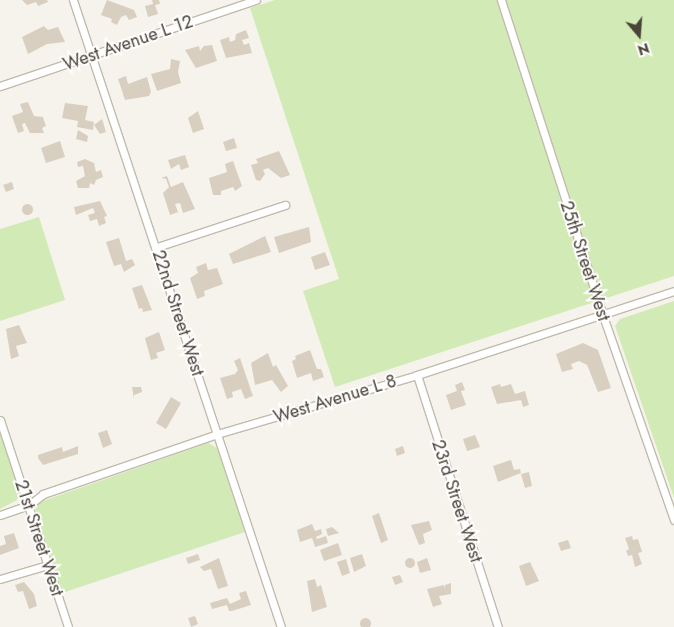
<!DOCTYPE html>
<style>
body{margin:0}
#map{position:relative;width:674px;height:627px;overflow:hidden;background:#f6f3ec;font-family:Jost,sans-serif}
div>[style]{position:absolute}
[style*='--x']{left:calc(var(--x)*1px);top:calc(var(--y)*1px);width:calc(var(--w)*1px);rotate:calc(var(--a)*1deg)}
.green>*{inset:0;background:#d2eab5}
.building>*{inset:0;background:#d8cfc1}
.round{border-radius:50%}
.roads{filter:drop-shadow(1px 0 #c2bbae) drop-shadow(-1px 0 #c2bbae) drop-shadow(0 1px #c2bbae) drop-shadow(0 -1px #c2bbae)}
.minor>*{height:7px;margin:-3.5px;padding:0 3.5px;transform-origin:3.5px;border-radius:3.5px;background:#fff}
span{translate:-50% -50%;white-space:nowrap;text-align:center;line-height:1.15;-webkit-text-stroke:4px #fff;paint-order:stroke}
.street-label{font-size:18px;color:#4b4439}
.north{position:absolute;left:614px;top:10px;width:50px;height:50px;-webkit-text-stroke:4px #fff;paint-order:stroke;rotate:162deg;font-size:14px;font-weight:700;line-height:20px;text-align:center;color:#4b4439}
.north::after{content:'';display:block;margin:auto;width:18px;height:22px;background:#4b4439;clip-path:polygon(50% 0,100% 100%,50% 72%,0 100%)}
</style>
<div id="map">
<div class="green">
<div style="clip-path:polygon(275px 0,674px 0,674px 276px,335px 387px,303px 291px,339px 279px,250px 8px)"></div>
<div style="clip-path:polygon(39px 217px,65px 300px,0 321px,0 229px)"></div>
<div style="clip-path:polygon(674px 301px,674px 498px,615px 326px,620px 319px)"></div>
<div style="clip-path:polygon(0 431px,20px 491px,17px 500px,0 509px)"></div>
<div style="clip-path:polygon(208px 443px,217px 448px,245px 532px,62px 593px,35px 512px,37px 503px)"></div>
</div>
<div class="building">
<div style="clip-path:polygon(22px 0,47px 0,48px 2px,38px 6px,36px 2px,27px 5px)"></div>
<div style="clip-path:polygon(107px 0,134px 10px,137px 17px,129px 20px,126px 15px,121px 17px,117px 25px,111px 22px,112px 19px,101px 15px)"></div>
<div style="clip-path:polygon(152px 0,159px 0,160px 4px,155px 5px,158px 14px,148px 17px,145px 6px,153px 4px)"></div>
<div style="clip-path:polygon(44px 26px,48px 30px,58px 27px,65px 42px,47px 44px,28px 54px,22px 37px)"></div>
<div style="clip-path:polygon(246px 30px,249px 38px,242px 40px,244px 45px,249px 43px,252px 53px,226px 58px,220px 40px,229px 37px,230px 42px,235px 40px,236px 34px)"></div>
<div style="clip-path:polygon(212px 45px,217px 61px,196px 68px,185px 50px,199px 46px,200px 51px,204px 46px)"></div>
<div style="clip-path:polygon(171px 59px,180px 61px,178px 72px,181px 83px,157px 91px,151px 74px,170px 69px)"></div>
<div style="clip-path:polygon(126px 76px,128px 84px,147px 77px,151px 92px,149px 96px,125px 100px,118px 79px)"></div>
<div style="clip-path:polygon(28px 102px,34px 116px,43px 117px,46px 126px,42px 128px,44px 133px,30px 133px,25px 123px,22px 124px,24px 131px,18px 133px,12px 116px,23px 112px,20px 104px)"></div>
<div style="clip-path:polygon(65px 103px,88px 106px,85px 120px,94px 122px,93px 130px,77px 127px,78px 121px,62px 118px)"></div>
<div style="clip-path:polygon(198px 111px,204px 129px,193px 133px,188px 118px)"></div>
<div style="clip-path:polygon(102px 119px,106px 132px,100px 134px,94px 125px)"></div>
<div style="clip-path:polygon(78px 130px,88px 136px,87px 142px,76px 139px)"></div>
<div style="clip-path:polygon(234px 138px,237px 148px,226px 151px,223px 142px)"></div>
<div style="clip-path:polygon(60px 141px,65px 157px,46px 163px,41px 148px)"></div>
<div style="clip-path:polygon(279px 151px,290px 175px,281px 178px,268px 168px,263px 170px,265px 174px,260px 181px,256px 180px,251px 165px,258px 163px,256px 159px)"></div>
<div style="clip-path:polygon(185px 155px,189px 167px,181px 170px,179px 164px,171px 169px,168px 160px)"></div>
<div style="clip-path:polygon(85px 159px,94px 163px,96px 172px,101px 170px,103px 177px,96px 180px,94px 185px,90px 183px,89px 188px,78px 188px,76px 181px,85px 176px,83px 166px,78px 167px,77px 162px)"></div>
<div style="clip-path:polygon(233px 161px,242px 186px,235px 191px,233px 187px,221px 191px,221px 195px,213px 195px,209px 178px,227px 172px,225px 164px)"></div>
<div style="clip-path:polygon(167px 176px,171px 187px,183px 182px,195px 209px,183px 213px,180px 203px,175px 204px,178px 212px,170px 215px,163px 193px,169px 187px,166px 179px,161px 178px)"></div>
<div style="clip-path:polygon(12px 182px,14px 189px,6px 192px,3px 185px)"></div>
<div style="clip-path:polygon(100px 201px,107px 216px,104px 217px,106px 223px,99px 226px,97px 219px,90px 221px,88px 215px,95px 213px,93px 208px,76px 215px,74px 207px)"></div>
<div class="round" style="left:21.5px;top:203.5px;width:11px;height:11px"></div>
<div style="clip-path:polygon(309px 227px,311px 242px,279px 253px,274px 237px)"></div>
<div style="clip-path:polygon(265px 236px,271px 252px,233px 264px,229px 254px)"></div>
<div style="clip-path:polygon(119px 238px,126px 261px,132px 259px,135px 265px,124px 272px,121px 264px,114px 266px,106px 242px)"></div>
<div style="clip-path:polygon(325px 252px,330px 265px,315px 270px,311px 257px)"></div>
<div style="clip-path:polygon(206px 263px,208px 270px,217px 268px,223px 284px,204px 291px,205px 296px,197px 299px,190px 278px,198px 273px,196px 267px)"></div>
<div style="clip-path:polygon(142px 285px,152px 310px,143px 312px,142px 308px,139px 309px,132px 288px)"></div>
<div style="clip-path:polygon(19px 325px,27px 343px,16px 346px,19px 356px,11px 359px,6px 329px)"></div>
<div style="clip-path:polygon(159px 332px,165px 350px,156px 353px,158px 358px,151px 360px,145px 338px)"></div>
<div style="clip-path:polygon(583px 343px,598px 350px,611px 388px,598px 392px,587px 365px,579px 361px,571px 364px,573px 369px,562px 372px,556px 354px)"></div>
<div style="clip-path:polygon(310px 350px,317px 369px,321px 369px,324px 377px,313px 381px,311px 373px,297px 378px,292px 361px,296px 359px,295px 356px)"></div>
<div style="clip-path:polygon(268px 353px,273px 367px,276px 365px,288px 386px,281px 392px,272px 380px,255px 385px,251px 363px)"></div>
<div style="clip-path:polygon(240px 358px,253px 396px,245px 399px,241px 389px,232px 392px,233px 397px,227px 399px,220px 378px,235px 374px,238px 370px,234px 361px)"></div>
<div style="clip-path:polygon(462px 382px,465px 390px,461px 391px,466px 405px,451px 410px,446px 395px,457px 391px,455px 385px)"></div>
<div style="clip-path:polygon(500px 384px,501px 387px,511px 384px,515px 394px,525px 391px,529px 405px,523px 407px,521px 400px,497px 404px,491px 387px)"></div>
<div style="clip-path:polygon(132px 387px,141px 387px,142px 392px,134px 395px,134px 399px)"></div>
<div style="clip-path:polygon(171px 397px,181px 403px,166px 429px,156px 423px)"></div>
<div style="clip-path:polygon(107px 430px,112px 444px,103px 448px,98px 433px)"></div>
<div style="clip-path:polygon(475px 435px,480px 447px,467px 451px,463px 439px)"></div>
<div style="clip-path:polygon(78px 446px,78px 454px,43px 465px,38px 458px,38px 455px,62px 447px,63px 452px)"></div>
<div style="clip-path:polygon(403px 446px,405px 453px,397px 456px,395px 449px)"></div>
<div style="clip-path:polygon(511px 460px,514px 470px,520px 469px,521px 473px,498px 482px,493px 466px)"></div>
<div style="clip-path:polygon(529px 472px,532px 486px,525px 488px,521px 474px)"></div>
<div style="clip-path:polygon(379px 513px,388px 540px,381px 543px,372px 516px)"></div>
<div style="clip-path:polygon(429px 521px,432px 530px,423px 534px,425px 543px,419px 545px,411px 525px)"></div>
<div style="clip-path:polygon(312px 524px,315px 531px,321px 529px,322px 534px,316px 537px,317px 539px,326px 536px,328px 543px,315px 547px,312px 538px,300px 542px,297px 530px)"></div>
<div style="clip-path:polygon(332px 527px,339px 533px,328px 536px,326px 529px)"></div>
<div style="clip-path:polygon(14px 533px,19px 548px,0 555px,0 546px,6px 544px,4px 536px)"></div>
<div style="clip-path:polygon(632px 536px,633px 540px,638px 539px,642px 552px,638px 553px,642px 564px,635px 567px,632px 555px,628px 556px,626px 551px,629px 549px,625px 538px)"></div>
<div style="clip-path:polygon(568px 540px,571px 548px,561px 551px,558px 543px)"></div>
<div style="clip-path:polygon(338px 543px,342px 555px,324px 561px,320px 550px)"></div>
<div style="clip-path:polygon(198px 554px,200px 560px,188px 564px,186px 558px)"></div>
<div style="clip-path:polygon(362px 554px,366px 566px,354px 572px,350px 558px)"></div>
<div style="clip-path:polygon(219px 558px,228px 586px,218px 589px,211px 569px,204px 571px,200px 567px)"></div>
<div style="clip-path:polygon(427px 558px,431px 570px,420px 573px,417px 562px)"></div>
<div class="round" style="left:405px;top:558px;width:10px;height:10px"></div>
<div style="clip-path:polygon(346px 559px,350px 573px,342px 576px,337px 562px)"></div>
<div style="clip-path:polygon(530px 562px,539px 581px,526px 586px,519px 566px)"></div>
<div style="clip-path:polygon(400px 575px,403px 582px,395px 585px,392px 577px)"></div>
<div style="clip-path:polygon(315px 579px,317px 587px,321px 585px,327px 607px,312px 612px,307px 581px)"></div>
<div style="clip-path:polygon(24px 582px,34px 594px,37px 606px,29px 609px,23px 591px,18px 592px,15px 585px)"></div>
<div style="clip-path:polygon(451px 583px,451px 594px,439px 596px,442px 604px,433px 607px,427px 589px,444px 585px,445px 589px,445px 585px)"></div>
<div style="clip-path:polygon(246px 591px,251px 605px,232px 611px,229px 611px,227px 605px,212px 609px,210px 603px,227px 598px,230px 604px,241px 599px,239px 593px)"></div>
<div style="clip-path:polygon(195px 616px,198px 624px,191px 627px,188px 618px)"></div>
<div class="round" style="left:359.5px;top:617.5px;width:11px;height:11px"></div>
</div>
<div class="roads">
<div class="minor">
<div style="--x:73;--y:0;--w:661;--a:71.65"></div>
<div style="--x:501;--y:0;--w:329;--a:72.1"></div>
<div style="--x:602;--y:313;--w:219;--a:70.8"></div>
<div style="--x:0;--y:86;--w:270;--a:-18.6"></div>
<div style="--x:157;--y:247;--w:135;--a:-18.2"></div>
<div style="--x:417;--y:375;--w:265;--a:72.2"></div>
<div style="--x:0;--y:420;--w:218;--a:71.8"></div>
<div style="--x:0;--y:515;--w:31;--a:-19"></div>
<div style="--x:29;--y:505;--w:18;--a:-38"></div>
<div style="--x:43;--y:494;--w:184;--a:-19"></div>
<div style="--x:217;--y:434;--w:209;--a:-16.4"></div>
<div style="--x:417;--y:375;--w:270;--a:-18.1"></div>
<div style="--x:0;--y:579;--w:50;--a:-16.3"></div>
</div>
</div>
<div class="street-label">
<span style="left:128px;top:43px;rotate:-19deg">West Avenue L 12</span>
<span style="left:585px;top:261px;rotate:72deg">25th Street West</span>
<span style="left:178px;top:313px;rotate:72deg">22nd Street West</span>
<span style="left:335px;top:399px;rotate:-17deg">West Avenue L 8</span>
<span style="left:457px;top:501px;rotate:72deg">23rd Street West</span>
<span style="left:39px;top:538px;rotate:72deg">21st Street West</span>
</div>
<div class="north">N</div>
</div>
